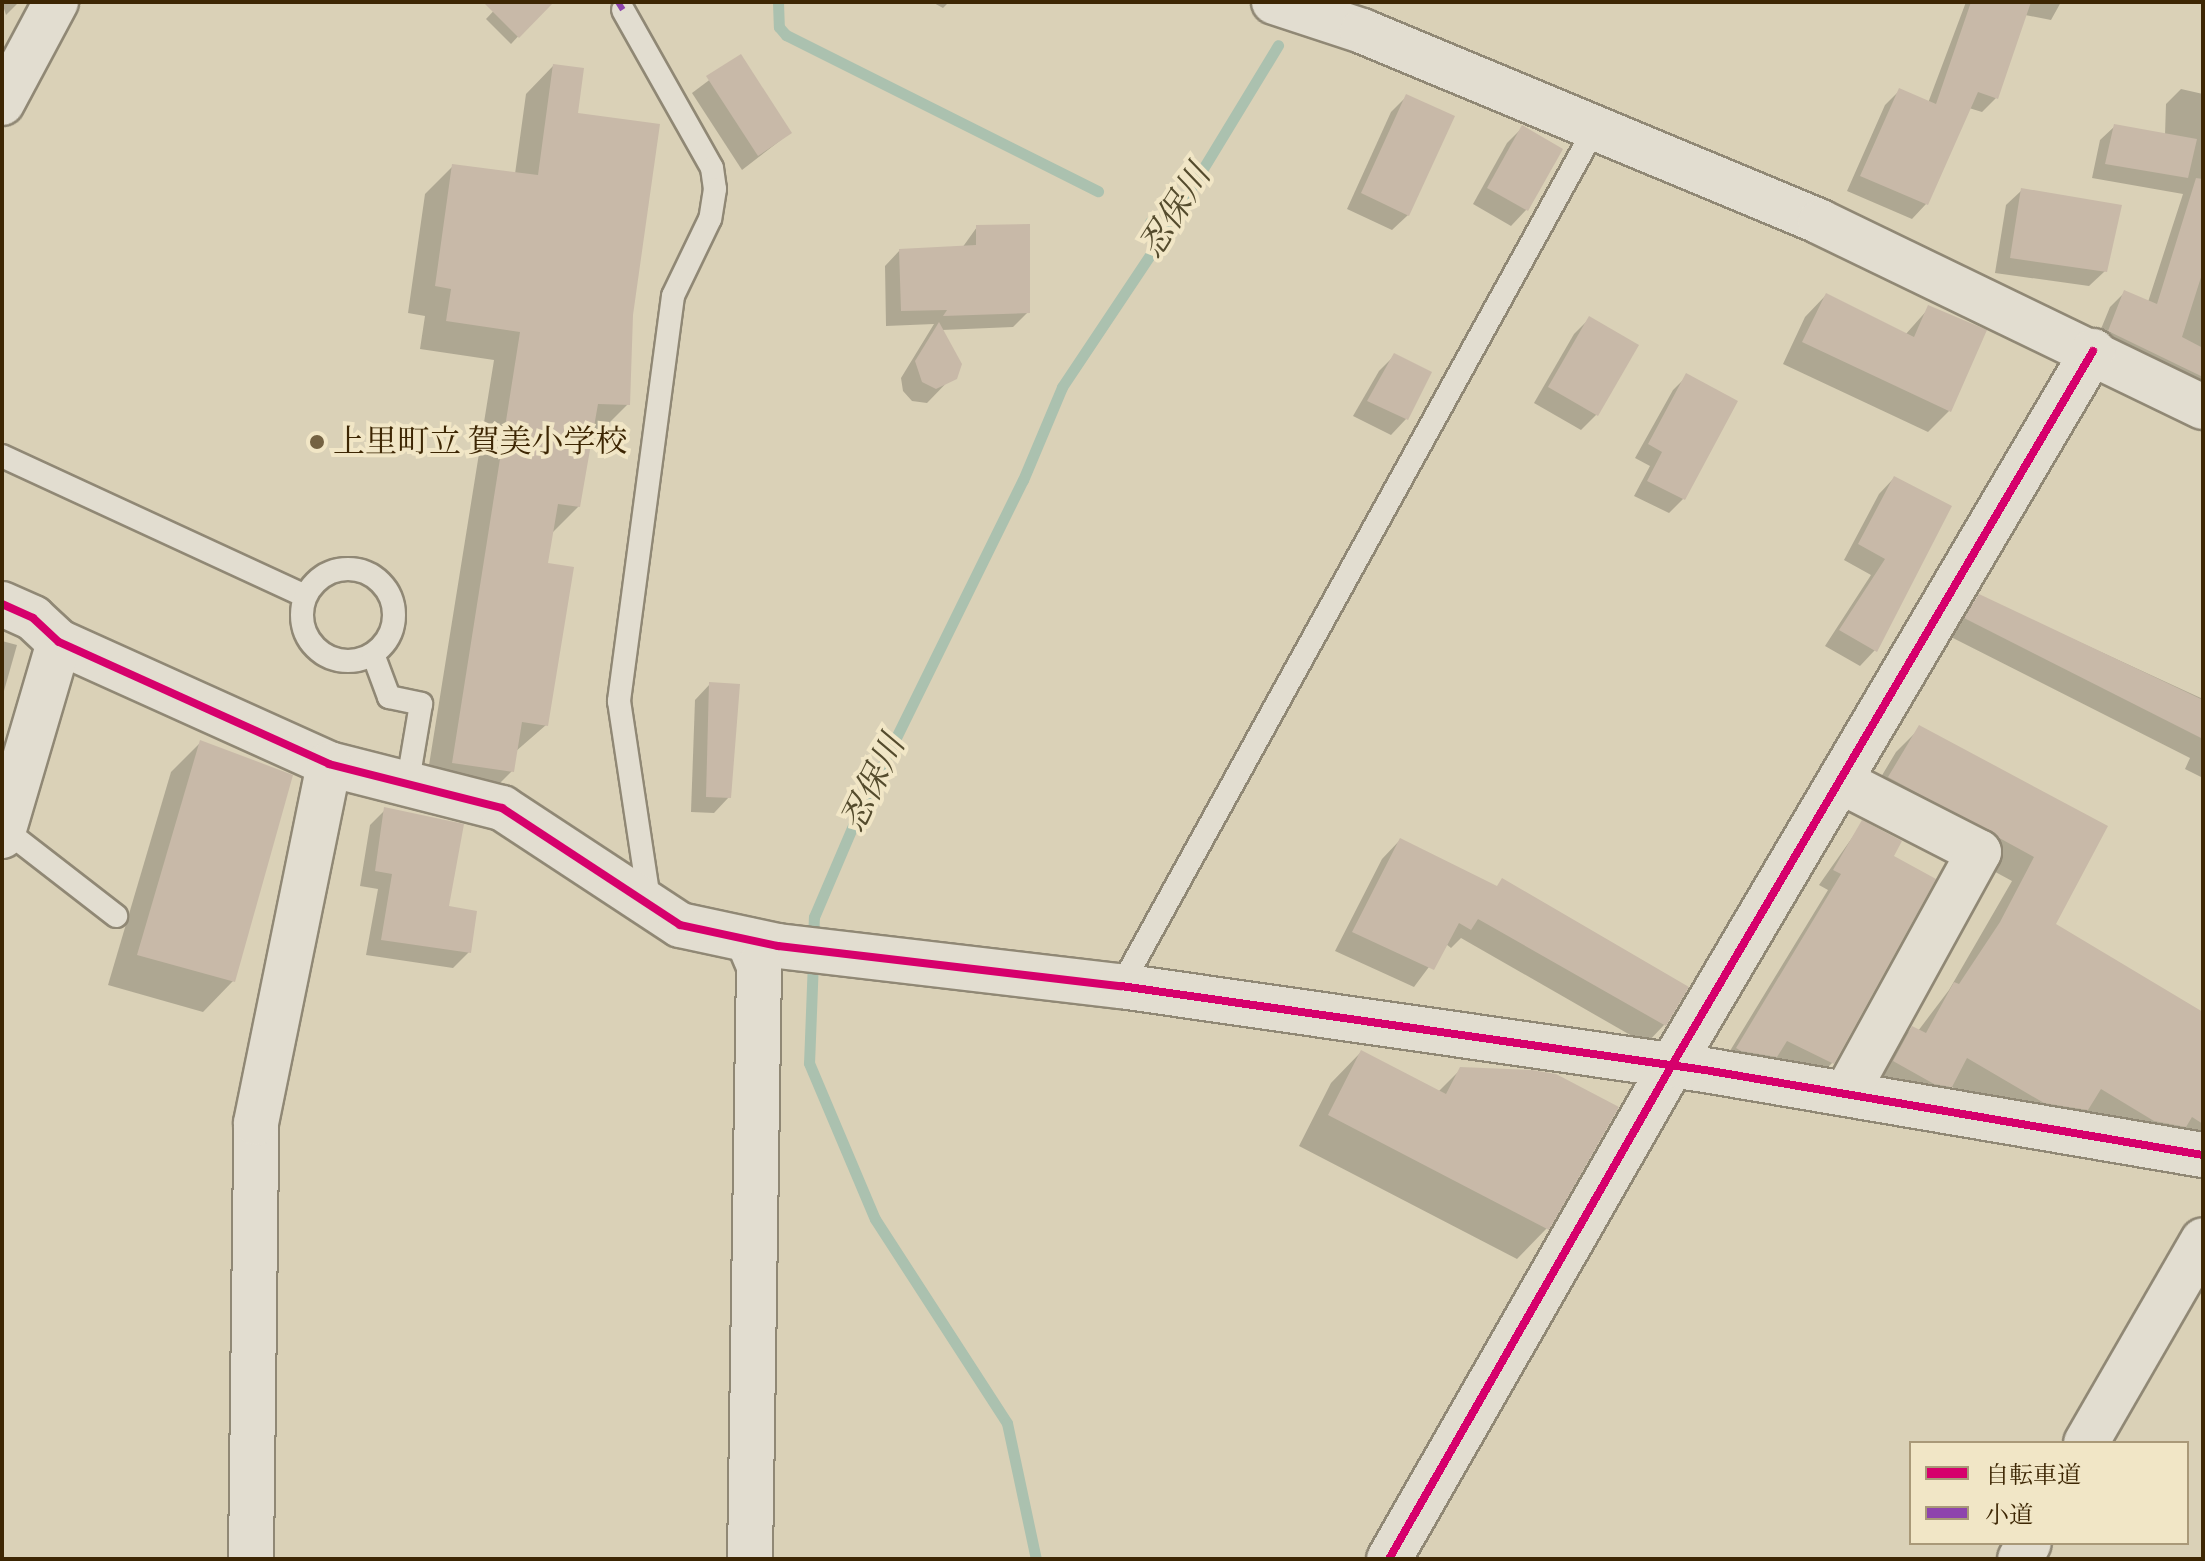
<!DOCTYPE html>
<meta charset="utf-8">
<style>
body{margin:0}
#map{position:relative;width:2205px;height:1561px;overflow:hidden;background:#dad1b7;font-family:"Libre Bodoni","Noto Serif JP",serif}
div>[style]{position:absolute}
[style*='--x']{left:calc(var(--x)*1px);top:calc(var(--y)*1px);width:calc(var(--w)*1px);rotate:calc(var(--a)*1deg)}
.shadow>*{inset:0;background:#0003}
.stream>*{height:11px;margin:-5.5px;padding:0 5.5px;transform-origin:5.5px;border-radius:5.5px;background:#abc1af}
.building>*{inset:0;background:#c8b9a8}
.roads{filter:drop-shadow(2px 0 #908875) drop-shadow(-2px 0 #908875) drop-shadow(0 2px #908875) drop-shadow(0 -2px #908875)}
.lane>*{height:22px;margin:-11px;padding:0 11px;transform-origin:11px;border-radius:11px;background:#e2ddd0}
.lane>.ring{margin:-11px;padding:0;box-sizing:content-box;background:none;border:22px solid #e2ddd0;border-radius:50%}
.street>*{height:44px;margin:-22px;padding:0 22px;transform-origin:22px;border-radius:22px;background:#e2ddd0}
.secondary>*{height:44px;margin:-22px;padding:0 22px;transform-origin:22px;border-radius:22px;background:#e2ddd0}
.quiet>*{height:6px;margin-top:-3px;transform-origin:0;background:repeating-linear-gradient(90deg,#8e44ad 0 12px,transparent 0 18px)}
.cycleway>*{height:8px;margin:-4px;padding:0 4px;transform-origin:4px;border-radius:4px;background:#d6006c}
.dots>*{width:22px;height:22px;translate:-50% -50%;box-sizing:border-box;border:4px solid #f1e6c6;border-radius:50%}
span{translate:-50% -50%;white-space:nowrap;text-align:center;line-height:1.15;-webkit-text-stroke:8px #f1e6c6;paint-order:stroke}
.poi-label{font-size:32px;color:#3d2603}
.left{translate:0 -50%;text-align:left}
.water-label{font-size:34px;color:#544b2d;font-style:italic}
.frame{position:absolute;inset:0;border:4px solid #3d2603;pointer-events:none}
.legend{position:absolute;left:1909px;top:1441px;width:280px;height:104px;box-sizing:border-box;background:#f1e6c6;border:2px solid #a99978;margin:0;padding:10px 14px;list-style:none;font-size:24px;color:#3d2603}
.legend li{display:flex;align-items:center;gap:16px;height:40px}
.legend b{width:40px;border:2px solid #a99978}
</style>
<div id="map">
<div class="shadow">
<div style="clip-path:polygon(2px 2px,19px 2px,6px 15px)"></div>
<div style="clip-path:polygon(502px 2px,523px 2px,537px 16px,511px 44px,486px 19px)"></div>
<div style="clip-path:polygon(932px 2px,949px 2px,943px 8px)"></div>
<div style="clip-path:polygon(1966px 2px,2061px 2px,2051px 20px,2025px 15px,1996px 98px,1982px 112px,1969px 108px,1926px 204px,1912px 219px,1847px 191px,1885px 105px,1900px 90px,1928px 103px)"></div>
<div style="clip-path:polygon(740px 57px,790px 133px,742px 170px,692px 93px)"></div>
<div style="clip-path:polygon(553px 66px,575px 115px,631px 315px,628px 404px,600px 432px,591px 431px,579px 506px,551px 534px,546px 565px,546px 725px,515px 752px,512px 771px,484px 799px,425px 790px,494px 360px,420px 349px,425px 316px,408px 313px,425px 194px,453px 166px,515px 174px,526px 94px)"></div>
<div style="clip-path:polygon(2181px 89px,2203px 94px,2203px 403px,2094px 346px,2110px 307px,2124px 293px,2148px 302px,2183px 194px,2092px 178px,2100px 140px,2115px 126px,2165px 135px,2166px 104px)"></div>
<div style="clip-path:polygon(1407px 96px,1408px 215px,1392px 230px,1347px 209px,1391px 112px)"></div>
<div style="clip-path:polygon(1522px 128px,1560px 150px,1526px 210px,1511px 226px,1473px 204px,1507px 143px)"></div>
<div style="clip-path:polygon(2022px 190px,2105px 271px,2089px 286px,1995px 273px,2006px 205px)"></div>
<div style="clip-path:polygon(977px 227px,1028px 312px,1013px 327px,942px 330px,958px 371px,927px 403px,912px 401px,903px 391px,901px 378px,934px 324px,886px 326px,885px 266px,900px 250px,962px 248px)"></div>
<div style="clip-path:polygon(1826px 295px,1905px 335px,1929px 308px,1984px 331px,1949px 411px,1928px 432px,1783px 364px,1805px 317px)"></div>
<div style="clip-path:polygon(1589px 319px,1636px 346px,1596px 415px,1581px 430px,1534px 403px,1574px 334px)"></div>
<div style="clip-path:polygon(1394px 356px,1429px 373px,1406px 419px,1391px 435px,1353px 416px,1379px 371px)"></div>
<div style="clip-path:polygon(1687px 376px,1683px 499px,1669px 513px,1634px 496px,1650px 466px,1635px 458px,1673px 390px)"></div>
<div style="clip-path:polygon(1894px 478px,1875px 650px,1860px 666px,1825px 646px,1871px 575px,1844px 560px,1879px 494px)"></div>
<div style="clip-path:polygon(1979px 596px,2203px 699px,2203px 778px,2185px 769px,2190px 758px,1949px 636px)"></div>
<div style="clip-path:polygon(2px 641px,17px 645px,2px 698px)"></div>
<div style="clip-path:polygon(710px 684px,729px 797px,714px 813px,691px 812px,695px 700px)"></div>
<div style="clip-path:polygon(1920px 728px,2106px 826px,2053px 925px,2203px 1014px,2203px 1161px,2020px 1126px,1950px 1086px,1926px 1110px,1870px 1085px,1889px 1052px,1912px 1028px,1918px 1031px,1949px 990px,2012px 881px,1866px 802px,1896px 752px)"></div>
<div style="clip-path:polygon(201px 742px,233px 981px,203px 1012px,108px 985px,171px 772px)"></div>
<div style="clip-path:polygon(385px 810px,469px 952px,453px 968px,366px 955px,378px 889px,360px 886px,370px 825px)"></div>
<div style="clip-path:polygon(1861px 825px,1891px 856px,1933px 880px,1832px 1063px,1817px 1079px,1774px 1057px,1760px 1072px,1722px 1064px,1828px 890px,1819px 885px)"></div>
<div style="clip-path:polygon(1400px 840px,1686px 987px,1664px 1025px,1646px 1044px,1461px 938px,1451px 948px,1446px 944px,1414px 987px,1335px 951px,1382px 859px)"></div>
<div style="clip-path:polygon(1361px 1052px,1438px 1092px,1461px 1069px,1547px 1228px,1517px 1259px,1299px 1146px,1331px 1083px)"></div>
</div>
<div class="stream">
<div style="--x:778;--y:2;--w:25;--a:88"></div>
<div style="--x:779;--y:27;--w:11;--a:49"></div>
<div style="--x:786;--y:35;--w:349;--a:26.6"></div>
<div style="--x:1150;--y:222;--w:18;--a:27"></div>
<div style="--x:813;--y:943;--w:26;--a:-88"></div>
<div style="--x:814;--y:917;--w:102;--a:-66.9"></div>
<div style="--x:854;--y:823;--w:382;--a:-63.8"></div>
<div style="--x:1023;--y:480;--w:101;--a:-67.2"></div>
<div style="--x:1062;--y:387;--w:169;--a:-56.3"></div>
<div style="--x:1156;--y:246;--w:235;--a:-58.7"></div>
<div style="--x:813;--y:960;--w:103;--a:92.2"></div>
<div style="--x:809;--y:1063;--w:169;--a:67.1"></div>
<div style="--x:875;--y:1219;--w:243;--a:57.1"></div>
<div style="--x:1007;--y:1423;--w:139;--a:78"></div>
</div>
<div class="building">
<div style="clip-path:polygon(483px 2px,554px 2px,519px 38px)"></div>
<div style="clip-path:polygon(1971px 2px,2031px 2px,1998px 99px,1978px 92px,1928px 205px,1860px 176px,1899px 88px,1936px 104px)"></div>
<div style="clip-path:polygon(741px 54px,792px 133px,758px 156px,706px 76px)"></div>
<div style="clip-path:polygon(553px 64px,584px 68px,578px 113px,660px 124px,633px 315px,630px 405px,598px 404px,580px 507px,558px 504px,548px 563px,574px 567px,548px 726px,522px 722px,514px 772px,452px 763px,520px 332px,446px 321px,451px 289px,435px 286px,452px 164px,538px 175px)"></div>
<div style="clip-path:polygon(1406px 94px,1455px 116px,1409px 216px,1361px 193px)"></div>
<div style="clip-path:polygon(2114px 124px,2197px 139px,2188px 178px,2105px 164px)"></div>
<div style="clip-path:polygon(1522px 125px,1563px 149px,1528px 211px,1487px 188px)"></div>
<div style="clip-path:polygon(2196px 178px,2203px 179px,2203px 271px,2182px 337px,2203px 348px,2203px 377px,2108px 331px,2124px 290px,2157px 304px)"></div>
<div style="clip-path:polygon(2021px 188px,2122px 205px,2107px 272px,2010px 258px)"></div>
<div style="clip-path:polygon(1030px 224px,1030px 313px,943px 316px,947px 310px,901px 311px,899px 249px,976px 245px,976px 225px)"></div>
<div style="clip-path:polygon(1826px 293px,1914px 337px,1928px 305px,1987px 330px,1951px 412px,1802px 342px)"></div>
<div style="clip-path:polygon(1589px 316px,1639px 345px,1598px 416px,1548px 387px)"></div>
<div style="clip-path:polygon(939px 322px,962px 364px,957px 379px,936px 389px,922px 382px,915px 361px)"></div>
<div style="clip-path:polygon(1394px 353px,1432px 372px,1408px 420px,1367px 401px)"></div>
<div style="clip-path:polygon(1686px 373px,1738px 401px,1685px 500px,1647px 481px,1662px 452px,1648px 444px)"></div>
<div style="clip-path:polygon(1894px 476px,1952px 506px,1877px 652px,1839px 630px,1885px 559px,1858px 544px)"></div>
<div style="clip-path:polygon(1979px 594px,2203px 700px,2203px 739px,1964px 618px)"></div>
<div style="clip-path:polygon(709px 682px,740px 684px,731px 798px,706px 797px)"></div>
<div style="clip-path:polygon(1919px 725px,2108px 826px,2056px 924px,2203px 1012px,2203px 1124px,2192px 1117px,2186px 1127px,2154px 1121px,2101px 1089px,2088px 1110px,2044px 1103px,1967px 1058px,1952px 1087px,1934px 1084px,1893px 1061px,1912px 1026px,1926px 1033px,1954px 982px,1959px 984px,2000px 922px,2034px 857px,1888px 777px)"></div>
<div style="clip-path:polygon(200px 740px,293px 775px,235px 982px,137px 955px)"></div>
<div style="clip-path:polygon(384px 807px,464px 824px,449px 906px,477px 911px,471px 953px,381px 940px,392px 874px,375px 871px)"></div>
<div style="clip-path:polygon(1862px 820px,1902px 841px,1894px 856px,1936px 879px,1834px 1064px,1787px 1041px,1777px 1057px,1741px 1051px,1736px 1048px,1841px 874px,1833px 870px)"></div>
<div style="clip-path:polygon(1400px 838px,1497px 886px,1502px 878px,1689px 987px,1666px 1026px,1478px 919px,1471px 930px,1459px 923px,1434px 970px,1352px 932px)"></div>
<div style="clip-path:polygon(1361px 1050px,1446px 1094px,1460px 1067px,1532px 1070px,1556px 1074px,1619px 1107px,1549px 1230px,1328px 1115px)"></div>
</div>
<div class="roads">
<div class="lane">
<div style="--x:623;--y:10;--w:181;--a:60.6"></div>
<div style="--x:712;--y:168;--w:21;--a:82"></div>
<div style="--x:715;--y:189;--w:30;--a:99"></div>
<div style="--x:710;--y:219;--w:85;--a:115.7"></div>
<div style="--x:673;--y:296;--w:409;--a:97.6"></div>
<div style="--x:619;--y:701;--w:207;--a:81.4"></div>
<div style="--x:2;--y:456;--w:334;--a:24.8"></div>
<div class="ring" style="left:302px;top:569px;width:70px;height:70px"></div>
<div style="--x:373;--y:654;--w:46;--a:69.6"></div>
<div style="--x:389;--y:697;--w:33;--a:12"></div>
<div style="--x:421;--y:704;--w:78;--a:99.6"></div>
<div style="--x:4;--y:829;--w:142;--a:37.8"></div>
<div style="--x:1121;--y:986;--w:980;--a:-61.08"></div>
</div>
<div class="street">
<div style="--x:1274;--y:2;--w:93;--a:18.2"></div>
<div style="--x:1362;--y:31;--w:496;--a:22.6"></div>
<div style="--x:1820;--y:222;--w:425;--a:25.8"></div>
<div style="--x:2;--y:604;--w:34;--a:24"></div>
<div style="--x:33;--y:618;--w:35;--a:43"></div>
<div style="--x:59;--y:642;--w:296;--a:24.3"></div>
<div style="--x:329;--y:764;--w:179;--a:14.3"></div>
<div style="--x:502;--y:808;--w:213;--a:33.3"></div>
<div style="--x:680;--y:925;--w:100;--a:12.1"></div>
<div style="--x:778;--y:946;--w:345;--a:6.7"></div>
<div style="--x:1121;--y:986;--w:590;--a:8.19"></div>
<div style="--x:1705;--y:1070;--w:505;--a:9.69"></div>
<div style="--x:1840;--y:781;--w:156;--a:27.1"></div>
<div style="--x:1979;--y:852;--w:276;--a:118.8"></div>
<div style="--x:2;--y:836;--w:202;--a:-73.6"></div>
<div style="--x:748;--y:940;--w:28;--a:67"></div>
<div style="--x:759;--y:966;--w:593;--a:90.87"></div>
<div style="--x:2086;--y:1443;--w:234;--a:-60"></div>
<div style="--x:251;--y:1559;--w:436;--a:-89.3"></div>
<div style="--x:256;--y:1123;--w:366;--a:-78.5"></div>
<div style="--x:1389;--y:1559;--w:569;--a:-60.19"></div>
<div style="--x:1672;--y:1065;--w:829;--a:-59.47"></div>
<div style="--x:2020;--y:1559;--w:18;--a:-61"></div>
</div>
<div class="secondary">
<div style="--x:2;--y:103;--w:115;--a:-61.9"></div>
</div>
</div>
<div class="quiet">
<div style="--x:618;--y:2;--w:9;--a:58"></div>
</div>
<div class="cycleway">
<div style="--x:2;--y:604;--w:34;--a:24"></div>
<div style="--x:33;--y:618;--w:35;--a:43"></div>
<div style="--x:59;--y:642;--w:296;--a:24.3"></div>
<div style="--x:329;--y:764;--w:179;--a:14.3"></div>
<div style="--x:502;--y:808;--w:213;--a:33.3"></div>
<div style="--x:680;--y:925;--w:100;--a:12.1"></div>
<div style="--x:778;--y:946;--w:345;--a:6.7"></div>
<div style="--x:1121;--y:986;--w:590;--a:8.19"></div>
<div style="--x:1705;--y:1070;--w:505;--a:9.69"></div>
<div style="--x:1389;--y:1559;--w:569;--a:-60.19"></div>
<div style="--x:1672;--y:1065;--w:829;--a:-59.47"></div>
</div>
<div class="dots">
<div style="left:317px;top:442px;background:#746242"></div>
</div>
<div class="poi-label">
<span class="left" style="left:333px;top:442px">上里町立 賀美小学校</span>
</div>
<div class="water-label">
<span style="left:1176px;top:212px;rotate:-58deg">忍保川</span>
<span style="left:874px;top:784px;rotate:-64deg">忍保川</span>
</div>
<div class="frame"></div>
<ul class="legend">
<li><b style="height:10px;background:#d6006c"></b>自転車道</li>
<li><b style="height:10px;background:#8e44ad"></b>小道</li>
</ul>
</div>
